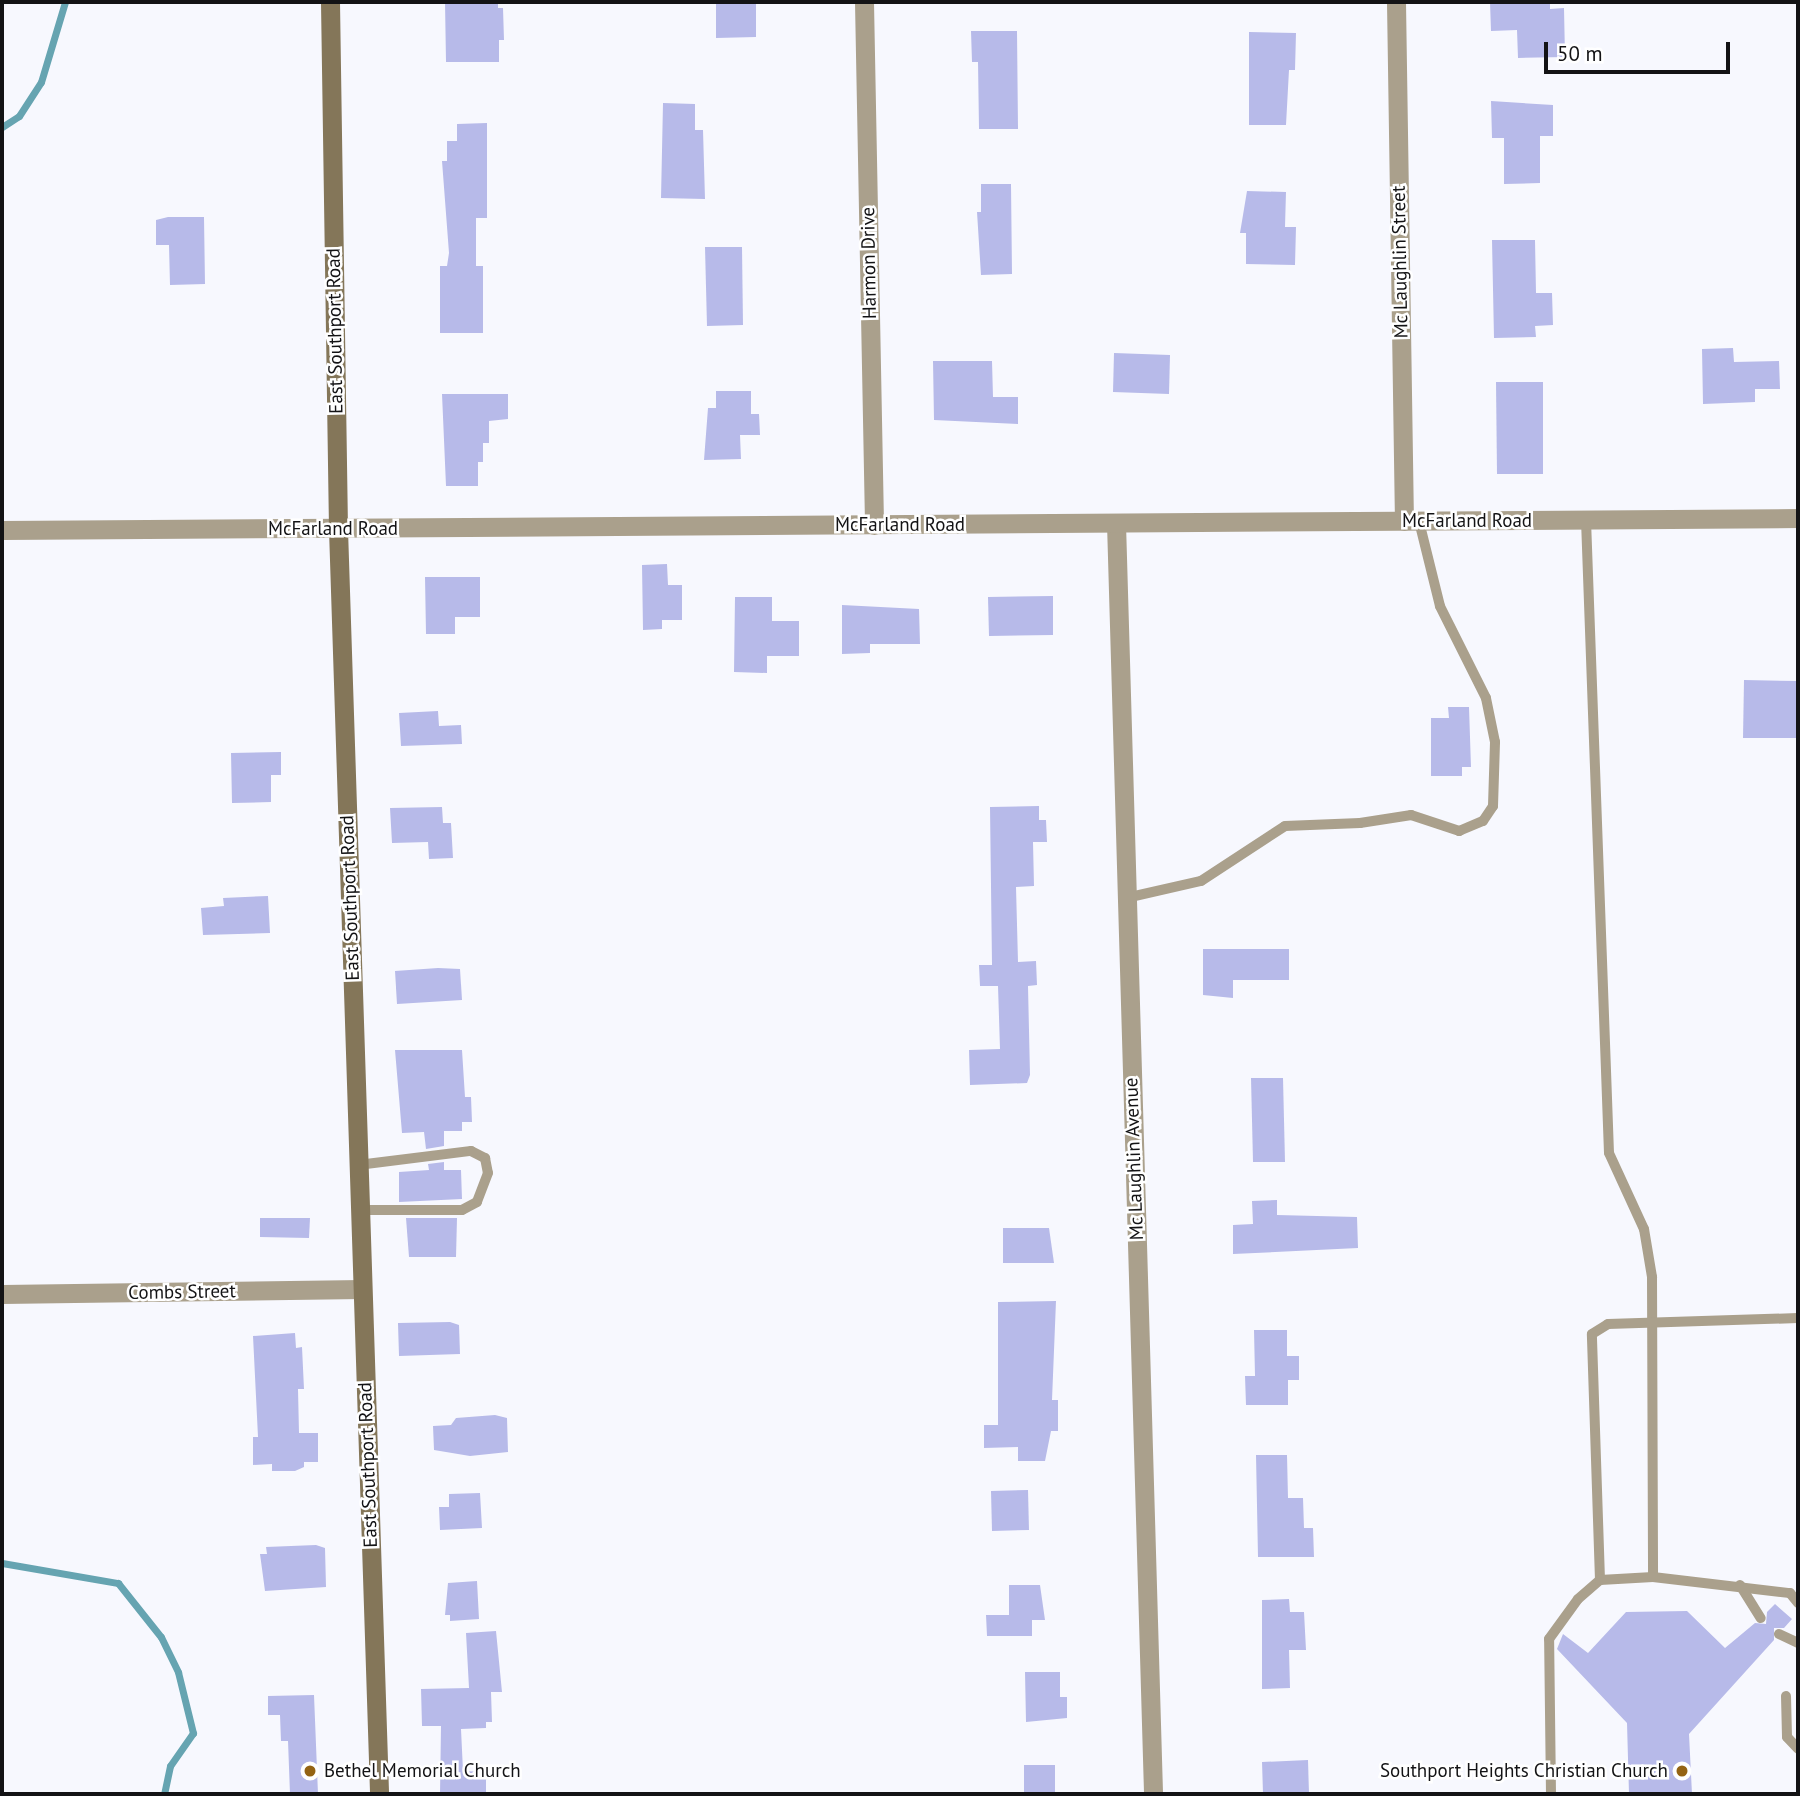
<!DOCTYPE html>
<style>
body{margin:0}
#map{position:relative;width:1800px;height:1796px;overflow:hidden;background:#f7f8fe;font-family:"PT Sans",sans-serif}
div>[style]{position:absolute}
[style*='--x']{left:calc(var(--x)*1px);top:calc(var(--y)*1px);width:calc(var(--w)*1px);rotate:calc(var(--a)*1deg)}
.stream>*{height:7px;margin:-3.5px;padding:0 3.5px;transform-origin:3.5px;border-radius:3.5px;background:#66a4b1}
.building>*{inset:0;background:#b7bae9}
.service>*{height:10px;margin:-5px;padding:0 5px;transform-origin:5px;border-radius:5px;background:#aaa08c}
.minor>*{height:19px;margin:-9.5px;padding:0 9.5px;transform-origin:9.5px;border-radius:9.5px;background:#aaa08c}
.tertiary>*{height:19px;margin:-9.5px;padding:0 9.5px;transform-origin:9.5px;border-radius:9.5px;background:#aaa08c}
.secondary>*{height:19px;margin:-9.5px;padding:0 9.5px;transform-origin:9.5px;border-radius:9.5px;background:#847659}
.dots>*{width:19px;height:19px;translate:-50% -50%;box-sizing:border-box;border:4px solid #fff;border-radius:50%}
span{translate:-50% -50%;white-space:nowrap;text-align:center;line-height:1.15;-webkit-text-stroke:5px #fff;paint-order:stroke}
.street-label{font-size:19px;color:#131315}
.poi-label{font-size:19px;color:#131315}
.left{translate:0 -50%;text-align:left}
.right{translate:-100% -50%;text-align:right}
.frame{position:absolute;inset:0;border:4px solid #131315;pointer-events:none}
.scale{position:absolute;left:1544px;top:42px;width:186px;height:32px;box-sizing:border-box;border:4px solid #131315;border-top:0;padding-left:9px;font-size:21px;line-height:24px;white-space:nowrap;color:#131315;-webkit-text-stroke:5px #fff;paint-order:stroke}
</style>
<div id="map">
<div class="stream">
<div style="--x:2;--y:127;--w:20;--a:-33"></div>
<div style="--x:19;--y:116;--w:40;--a:-57.1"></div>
<div style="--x:41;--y:82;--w:84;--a:-73.3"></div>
<div style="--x:2;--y:1563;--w:118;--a:9.8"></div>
<div style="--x:118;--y:1583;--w:69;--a:51.5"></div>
<div style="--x:161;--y:1637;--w:39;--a:64"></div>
<div style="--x:178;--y:1672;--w:63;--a:76.2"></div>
<div style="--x:193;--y:1733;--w:40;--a:124.9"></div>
<div style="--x:170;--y:1766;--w:29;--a:102"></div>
</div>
<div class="building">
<div style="clip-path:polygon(445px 2px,498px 2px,498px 8px,503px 8px,504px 40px,499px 40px,499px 62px,446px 62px)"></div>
<div style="clip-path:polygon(716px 2px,756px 2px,756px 37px,716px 38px)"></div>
<div style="clip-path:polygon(1490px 2px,1550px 2px,1550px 9px,1564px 8px,1565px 57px,1518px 58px,1517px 30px,1491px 31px)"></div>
<div style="clip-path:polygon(971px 31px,1017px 31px,1018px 129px,979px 129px,978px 62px,972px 62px)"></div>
<div style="clip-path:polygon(1249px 32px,1296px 33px,1295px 70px,1289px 70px,1286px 125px,1249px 125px)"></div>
<div style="clip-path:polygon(1491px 101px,1553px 105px,1553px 136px,1540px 136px,1540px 183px,1504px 184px,1504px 138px,1492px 138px)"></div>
<div style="clip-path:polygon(663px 103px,695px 104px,695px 130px,703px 130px,705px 199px,661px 198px)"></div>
<div style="clip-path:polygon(487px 123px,487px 218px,476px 218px,476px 266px,483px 266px,483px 333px,440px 333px,440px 266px,447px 266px,449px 253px,442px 161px,447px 161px,447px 141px,457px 141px,457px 124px)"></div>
<div style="clip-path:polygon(981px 184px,1011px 184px,1012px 274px,981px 275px,977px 212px,981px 212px)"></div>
<div style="clip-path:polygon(1247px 191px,1286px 192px,1285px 227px,1296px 227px,1295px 265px,1246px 264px,1246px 233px,1240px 233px)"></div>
<div style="clip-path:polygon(168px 217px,204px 217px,205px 284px,170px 285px,169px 245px,156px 245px,156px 220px)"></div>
<div style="clip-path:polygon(1492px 240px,1535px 240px,1536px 293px,1552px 293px,1553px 325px,1535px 326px,1536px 337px,1494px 338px)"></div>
<div style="clip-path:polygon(705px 247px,742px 247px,743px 325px,707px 326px)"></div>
<div style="clip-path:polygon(1733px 348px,1734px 362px,1779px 361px,1780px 389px,1755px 389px,1755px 402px,1703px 404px,1702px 349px)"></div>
<div style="clip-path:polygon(1114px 353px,1170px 355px,1169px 394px,1113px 392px)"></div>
<div style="clip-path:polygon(933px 361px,992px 361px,993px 397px,1018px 397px,1018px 424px,934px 420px)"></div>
<div style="clip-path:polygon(1496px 382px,1543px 382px,1543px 474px,1497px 474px)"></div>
<div style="clip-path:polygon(716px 391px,751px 391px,751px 414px,759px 414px,760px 435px,740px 435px,741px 459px,704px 460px,708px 408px,716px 408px)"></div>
<div style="clip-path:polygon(442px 394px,508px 394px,508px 419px,489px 421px,489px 443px,483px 443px,483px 462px,478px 462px,478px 486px,446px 486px)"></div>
<div style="clip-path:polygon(667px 564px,668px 585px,682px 585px,682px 620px,662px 620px,662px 629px,643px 630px,642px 565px)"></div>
<div style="clip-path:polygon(425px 577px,480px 577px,480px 617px,455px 617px,455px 634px,426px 634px)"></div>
<div style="clip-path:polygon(1053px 596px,1053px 635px,989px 636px,988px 597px)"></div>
<div style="clip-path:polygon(735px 597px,772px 597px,772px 621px,799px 621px,799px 656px,767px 656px,767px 673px,734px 672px)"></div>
<div style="clip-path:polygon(842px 605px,919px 609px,920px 644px,870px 644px,870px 653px,842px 654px)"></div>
<div style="clip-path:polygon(1744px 680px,1798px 681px,1798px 738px,1743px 738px)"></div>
<div style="clip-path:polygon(1448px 707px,1469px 707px,1471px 767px,1462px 767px,1462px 776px,1431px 776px,1431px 718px,1449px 718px)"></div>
<div style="clip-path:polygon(438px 711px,439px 726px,461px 725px,462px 744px,401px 746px,399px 713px)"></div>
<div style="clip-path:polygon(281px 752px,281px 775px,271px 775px,271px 802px,232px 803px,231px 753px)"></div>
<div style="clip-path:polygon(1039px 806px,1039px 820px,1046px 820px,1047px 842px,1033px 842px,1034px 886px,1016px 887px,1018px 962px,1036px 961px,1037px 985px,1028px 986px,1030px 1075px,1027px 1083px,970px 1085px,969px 1050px,1000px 1049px,998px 986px,980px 986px,979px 965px,992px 965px,990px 807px)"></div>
<div style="clip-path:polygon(442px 807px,443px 823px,451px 823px,453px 858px,429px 859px,428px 842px,392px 843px,390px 808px)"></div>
<div style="clip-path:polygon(268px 896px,270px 933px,203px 935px,201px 908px,224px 906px,223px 898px)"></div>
<div style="clip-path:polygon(1203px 949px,1289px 949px,1289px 980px,1233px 980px,1233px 998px,1203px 995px)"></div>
<div style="clip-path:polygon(438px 968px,460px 969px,462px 1000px,397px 1004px,395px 971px)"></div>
<div style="clip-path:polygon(395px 1050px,462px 1050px,465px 1097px,471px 1097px,472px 1122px,462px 1122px,462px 1131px,444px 1131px,444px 1146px,426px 1149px,424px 1132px,402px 1133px)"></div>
<div style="clip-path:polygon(1251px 1078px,1283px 1078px,1285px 1162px,1253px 1162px)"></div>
<div style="clip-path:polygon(444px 1162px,444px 1170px,461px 1170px,462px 1199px,399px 1202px,399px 1172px,429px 1170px,428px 1164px)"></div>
<div style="clip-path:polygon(1277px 1200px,1277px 1215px,1357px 1217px,1358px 1248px,1233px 1254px,1233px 1225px,1253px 1224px,1252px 1201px)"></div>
<div style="clip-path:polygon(260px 1218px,310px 1218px,309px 1238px,260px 1237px)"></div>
<div style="clip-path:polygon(406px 1218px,457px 1218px,456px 1257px,409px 1257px)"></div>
<div style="clip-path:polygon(1003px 1228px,1049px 1228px,1054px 1263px,1003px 1263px)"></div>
<div style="clip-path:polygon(1056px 1301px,1052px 1400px,1058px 1400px,1058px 1431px,1051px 1431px,1045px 1461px,1018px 1461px,1018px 1447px,984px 1448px,984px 1425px,998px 1425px,998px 1302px)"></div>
<div style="clip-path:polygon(450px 1322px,459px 1325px,460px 1354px,399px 1356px,398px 1323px)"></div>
<div style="clip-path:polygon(1254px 1330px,1287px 1330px,1287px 1356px,1299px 1356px,1299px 1380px,1288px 1380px,1288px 1405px,1246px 1405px,1245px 1376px,1255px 1376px)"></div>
<div style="clip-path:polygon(295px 1333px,296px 1348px,302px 1347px,304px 1389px,298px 1389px,299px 1433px,318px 1433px,318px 1462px,304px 1462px,304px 1467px,295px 1471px,272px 1471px,272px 1464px,253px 1465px,253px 1437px,258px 1437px,253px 1336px)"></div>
<div style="clip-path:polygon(495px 1415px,507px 1418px,508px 1452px,470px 1456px,434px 1450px,433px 1426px,451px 1425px,456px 1418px)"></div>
<div style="clip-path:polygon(1256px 1455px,1287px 1455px,1288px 1498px,1303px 1498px,1304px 1528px,1313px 1528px,1314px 1557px,1258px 1557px)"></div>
<div style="clip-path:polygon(1028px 1490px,1029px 1530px,992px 1531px,991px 1491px)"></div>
<div style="clip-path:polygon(480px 1493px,482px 1528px,440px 1530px,439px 1507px,449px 1507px,449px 1494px)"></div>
<div style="clip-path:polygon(316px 1545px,325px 1548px,326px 1587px,265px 1591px,260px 1554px,267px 1554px,266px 1547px)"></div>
<div style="clip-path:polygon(477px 1581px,479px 1619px,450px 1621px,450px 1615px,445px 1615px,448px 1583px)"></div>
<div style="clip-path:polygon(1009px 1585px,1040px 1585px,1045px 1620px,1032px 1620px,1032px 1636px,987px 1636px,986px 1615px,1009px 1615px)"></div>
<div style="clip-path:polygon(1289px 1599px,1290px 1612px,1304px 1612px,1306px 1650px,1289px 1650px,1290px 1688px,1262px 1689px,1262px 1600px)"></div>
<div style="clip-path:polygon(1775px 1604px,1792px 1619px,1784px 1628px,1774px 1628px,1774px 1640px,1689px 1734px,1692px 1794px,1629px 1794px,1627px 1723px,1557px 1649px,1563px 1634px,1588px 1653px,1626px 1612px,1687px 1611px,1725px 1648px,1755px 1623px,1766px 1624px,1767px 1612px)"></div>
<div style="clip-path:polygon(496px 1631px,502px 1692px,491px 1692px,492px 1722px,486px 1722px,486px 1728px,461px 1729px,463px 1771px,486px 1772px,486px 1794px,440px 1794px,441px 1726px,422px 1726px,421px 1689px,469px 1688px,466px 1633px)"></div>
<div style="clip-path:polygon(1025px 1672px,1060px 1672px,1060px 1697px,1067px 1697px,1067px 1718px,1026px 1722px)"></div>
<div style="clip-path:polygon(314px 1695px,318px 1794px,290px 1794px,288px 1741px,281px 1741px,280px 1715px,268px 1715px,268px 1696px)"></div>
<div style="clip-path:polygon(1308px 1760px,1309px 1794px,1263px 1794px,1262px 1762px)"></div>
<div style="clip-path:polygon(1024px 1765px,1055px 1765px,1055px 1794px,1024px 1794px)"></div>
</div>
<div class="service">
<div style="--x:1586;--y:520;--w:633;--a:87.92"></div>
<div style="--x:1609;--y:1153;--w:84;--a:65.3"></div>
<div style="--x:1644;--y:1229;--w:49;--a:80.5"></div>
<div style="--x:1652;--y:1277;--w:300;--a:89.8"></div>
<div style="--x:1653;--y:1577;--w:138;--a:6.7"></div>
<div style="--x:1790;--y:1593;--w:13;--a:51"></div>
<div style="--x:1126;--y:898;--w:77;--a:-12.8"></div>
<div style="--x:1201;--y:881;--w:100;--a:-33.2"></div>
<div style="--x:1285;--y:826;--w:75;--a:-2.3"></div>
<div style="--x:1360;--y:823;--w:52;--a:-8.9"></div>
<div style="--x:1411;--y:815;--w:51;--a:18.4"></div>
<div style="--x:1459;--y:831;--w:26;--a:-23"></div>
<div style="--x:1483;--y:821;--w:18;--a:-56"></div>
<div style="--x:1493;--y:806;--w:64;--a:-88.2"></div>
<div style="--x:1495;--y:742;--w:45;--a:-101.6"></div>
<div style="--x:1486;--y:698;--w:103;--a:-116.6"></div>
<div style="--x:1440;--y:606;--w:88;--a:-103.9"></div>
<div style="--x:358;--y:1165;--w:114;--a:-7.1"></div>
<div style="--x:471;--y:1151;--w:16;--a:27"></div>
<div style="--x:485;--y:1158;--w:15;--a:79"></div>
<div style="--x:488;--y:1173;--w:31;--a:111"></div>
<div style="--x:477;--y:1202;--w:17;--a:152"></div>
<div style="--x:462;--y:1210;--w:102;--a:180"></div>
<div style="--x:1600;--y:1580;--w:246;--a:-91.9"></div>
<div style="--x:1592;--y:1334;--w:19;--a:-32"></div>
<div style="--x:1608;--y:1324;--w:190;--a:-1.8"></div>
<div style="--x:1740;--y:1585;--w:39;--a:58"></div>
<div style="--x:1779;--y:1634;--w:21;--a:25"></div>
<div style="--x:1786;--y:1696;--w:41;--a:88.6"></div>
<div style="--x:1787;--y:1737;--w:16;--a:47"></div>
<div style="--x:1551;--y:1794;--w:155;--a:-90.7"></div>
<div style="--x:1549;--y:1639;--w:49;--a:-54.1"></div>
<div style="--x:1578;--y:1599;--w:29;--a:-41"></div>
<div style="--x:1600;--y:1580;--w:53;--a:-3.2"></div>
</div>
<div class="minor">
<div style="--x:864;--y:2;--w:523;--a:88.9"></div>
<div style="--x:1396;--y:2;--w:519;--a:89.12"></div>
<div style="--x:1116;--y:523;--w:1272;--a:88.33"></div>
<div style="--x:2;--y:1294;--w:360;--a:-0.8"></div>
</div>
<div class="tertiary">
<div style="--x:2;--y:530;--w:1796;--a:-0.38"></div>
</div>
<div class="secondary">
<div style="--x:330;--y:2;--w:527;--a:89.13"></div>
<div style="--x:338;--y:529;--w:1266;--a:88.14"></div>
</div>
<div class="dots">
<div style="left:310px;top:1771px;background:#946313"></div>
<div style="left:1682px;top:1771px;background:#946313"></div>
</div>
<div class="street-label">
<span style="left:1400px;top:262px;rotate:-91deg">Mc Laughlin Street</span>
<span style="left:869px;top:263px;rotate:-91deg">Harmon Drive</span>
<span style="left:335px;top:331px;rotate:-91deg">East Southport Road</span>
<span style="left:1467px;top:521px">McFarland Road</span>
<span style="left:900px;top:525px">McFarland Road</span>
<span style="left:333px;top:529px">McFarland Road</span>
<span style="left:350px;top:898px;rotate:-92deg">East Southport Road</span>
<span style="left:1134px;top:1159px;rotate:-92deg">Mc Laughlin Avenue</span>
<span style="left:182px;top:1292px;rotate:-1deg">Combs Street</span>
<span style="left:368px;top:1465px;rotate:-92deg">East Southport Road</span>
</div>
<div class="poi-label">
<span class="left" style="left:324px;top:1771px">Bethel Memorial Church</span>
<span class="right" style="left:1668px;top:1771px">Southport Heights Christian Church</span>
</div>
<div class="frame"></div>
<div class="scale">50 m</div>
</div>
